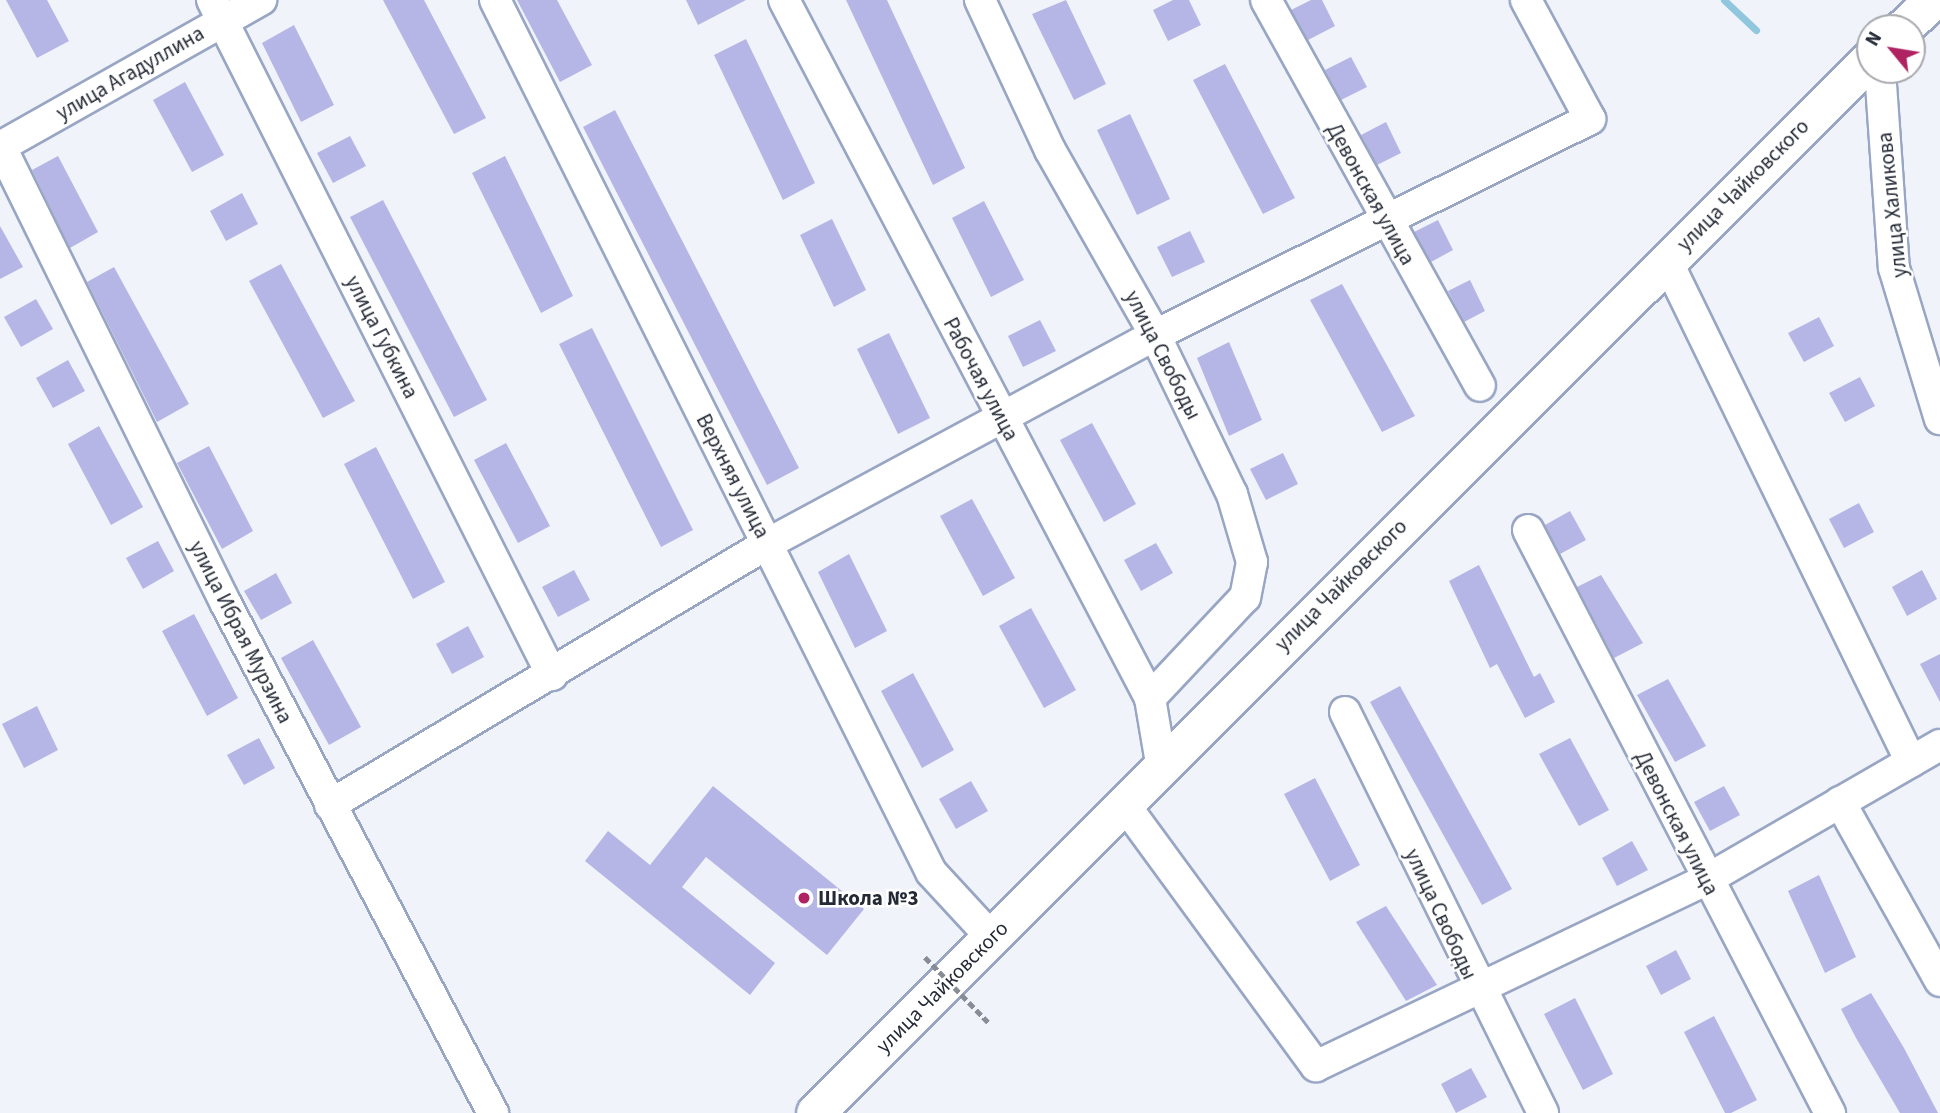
<!DOCTYPE html>
<meta charset="utf-8">
<style>
body{margin:0}
#map{position:relative;width:1940px;height:1113px;overflow:hidden;background:#f0f3fa;font-family:"Source Sans 3",sans-serif}
div>[style]{position:absolute}
[style*='--x']{left:calc(var(--x)*1px);top:calc(var(--y)*1px);width:calc(var(--w)*1px);rotate:calc(var(--a)*1deg)}
.stream>*{height:7px;margin:-3.5px;padding:0 3.5px;transform-origin:3.5px;border-radius:3.5px;background:#90c7df}
.building>*{inset:0;background:#b5b6e5}
.roads{filter:drop-shadow(2px 0 #98a6c4) drop-shadow(-2px 0 #98a6c4) drop-shadow(0 2px #98a6c4) drop-shadow(0 -2px #98a6c4)}
.minor>*{height:30px;margin:-15px;padding:0 15px;transform-origin:15px;border-radius:15px;background:#fff}
.major>*{height:37px;margin:-18.5px;padding:0 18.5px;transform-origin:18.5px;border-radius:18.5px;background:#fff}
.path-bridge>*{height:4.5px;margin-top:-2.25px;transform-origin:0;background:repeating-linear-gradient(90deg,#878c95 0 7px,transparent 0 10.5px)}
.dots>*{width:19px;height:19px;translate:-50% -50%;box-sizing:border-box;border:4px solid #fff;border-radius:50%}
span{translate:-50% -50%;white-space:nowrap;text-align:center;line-height:1.15;-webkit-text-stroke:5px #fff;paint-order:stroke}
.street-label{font-size:21px;color:#232935}
.poi-label{font-size:21px;color:#232935;font-weight:700}
.left{translate:0 -50%;text-align:left}
.north{position:absolute;left:1856px;top:14px;width:70px;height:70px;box-sizing:border-box;background:#fff;border:2px solid #a7a9ae;border-radius:50%;rotate:300deg;font-size:19px;font-weight:700;line-height:28px;text-align:center;color:#232935}
.north::after{content:'';display:block;margin:auto;width:24px;height:32px;background:#af2362;clip-path:polygon(50% 0,100% 100%,50% 72%,0 100%)}
</style>
<div id="map">
<div class="stream">
<div style="--x:1724;--y:0;--w:44;--a:43.2"></div>
</div>
<div class="building">
<div style="clip-path:polygon(6px 0,47px 0,69px 41px,37px 58px)"></div>
<div style="clip-path:polygon(383px 0,424px 0,486px 118px,454px 134px)"></div>
<div style="clip-path:polygon(517px 0,557px 0,592px 65px,560px 82px)"></div>
<div style="clip-path:polygon(686px 0,746px 0,698px 25px)"></div>
<div style="clip-path:polygon(846px 0,887px 0,965px 168px,933px 185px)"></div>
<div style="clip-path:polygon(1066px 0,1106px 84px,1074px 100px,1032px 14px)"></div>
<div style="clip-path:polygon(1173px 0,1189px 0,1201px 25px,1168px 41px,1153px 10px)"></div>
<div style="clip-path:polygon(1311px 0,1322px 0,1335px 26px,1308px 40px,1291px 10px)"></div>
<div style="clip-path:polygon(294px 25px,334px 105px,301px 122px,262px 43px)"></div>
<div style="clip-path:polygon(746px 39px,815px 183px,783px 200px,714px 55px)"></div>
<div style="clip-path:polygon(1351px 57px,1367px 87px,1341px 100px,1325px 70px)"></div>
<div style="clip-path:polygon(1225px 64px,1295px 198px,1263px 214px,1193px 80px)"></div>
<div style="clip-path:polygon(185px 82px,224px 155px,192px 172px,153px 100px)"></div>
<div style="clip-path:polygon(615px 110px,799px 468px,767px 485px,583px 127px)"></div>
<div style="clip-path:polygon(1130px 114px,1170px 199px,1137px 215px,1097px 130px)"></div>
<div style="clip-path:polygon(1386px 122px,1401px 153px,1377px 165px,1361px 135px)"></div>
<div style="clip-path:polygon(350px 136px,366px 166px,333px 183px,317px 153px)"></div>
<div style="clip-path:polygon(58px 156px,98px 232px,70px 248px,32px 170px)"></div>
<div style="clip-path:polygon(505px 156px,573px 296px,541px 313px,472px 173px)"></div>
<div style="clip-path:polygon(242px 193px,258px 224px,226px 241px,210px 211px)"></div>
<div style="clip-path:polygon(383px 200px,487px 400px,454px 417px,350px 217px)"></div>
<div style="clip-path:polygon(984px 201px,1024px 280px,991px 297px,952px 218px)"></div>
<div style="clip-path:polygon(832px 219px,866px 290px,834px 307px,800px 235px)"></div>
<div style="clip-path:polygon(1438px 220px,1453px 250px,1431px 262px,1414px 232px)"></div>
<div style="clip-path:polygon(0 226px,23px 267px,0 279px)"></div>
<div style="clip-path:polygon(1190px 231px,1205px 262px,1172px 277px,1157px 247px)"></div>
<div style="clip-path:polygon(281px 264px,355px 401px,323px 418px,249px 281px)"></div>
<div style="clip-path:polygon(114px 267px,189px 404px,157px 422px,87px 282px)"></div>
<div style="clip-path:polygon(1470px 280px,1485px 311px,1464px 322px,1448px 291px)"></div>
<div style="clip-path:polygon(1342px 284px,1415px 416px,1382px 432px,1310px 300px)"></div>
<div style="clip-path:polygon(36px 299px,53px 329px,21px 347px,4px 317px)"></div>
<div style="clip-path:polygon(1819px 317px,1834px 346px,1804px 362px,1788px 333px)"></div>
<div style="clip-path:polygon(1040px 320px,1056px 351px,1023px 367px,1008px 336px)"></div>
<div style="clip-path:polygon(592px 328px,693px 530px,661px 547px,559px 344px)"></div>
<div style="clip-path:polygon(889px 333px,930px 418px,898px 434px,857px 349px)"></div>
<div style="clip-path:polygon(1229px 342px,1262px 420px,1229px 436px,1197px 358px)"></div>
<div style="clip-path:polygon(68px 360px,85px 391px,53px 408px,36px 378px)"></div>
<div style="clip-path:polygon(1860px 377px,1875px 406px,1845px 422px,1829px 393px)"></div>
<div style="clip-path:polygon(1092px 423px,1136px 504px,1104px 522px,1060px 440px)"></div>
<div style="clip-path:polygon(99px 426px,143px 507px,111px 525px,68px 444px)"></div>
<div style="clip-path:polygon(506px 443px,550px 526px,518px 543px,474px 460px)"></div>
<div style="clip-path:polygon(209px 446px,253px 531px,222px 549px,177px 463px)"></div>
<div style="clip-path:polygon(376px 447px,445px 582px,413px 599px,344px 464px)"></div>
<div style="clip-path:polygon(1283px 453px,1298px 484px,1266px 500px,1250px 469px)"></div>
<div style="clip-path:polygon(972px 499px,1015px 578px,983px 596px,940px 516px)"></div>
<div style="clip-path:polygon(1859px 503px,1874px 532px,1844px 548px,1829px 519px)"></div>
<div style="clip-path:polygon(1570px 511px,1586px 540px,1560px 554px,1545px 525px)"></div>
<div style="clip-path:polygon(158px 541px,174px 571px,143px 589px,126px 558px)"></div>
<div style="clip-path:polygon(1156px 543px,1173px 573px,1141px 591px,1124px 560px)"></div>
<div style="clip-path:polygon(849px 554px,887px 631px,855px 648px,818px 572px)"></div>
<div style="clip-path:polygon(1479px 565px,1534px 677px,1540px 673px,1555px 702px,1525px 718px,1497px 664px,1490px 668px,1449px 581px)"></div>
<div style="clip-path:polygon(574px 570px,590px 600px,558px 617px,542px 587px)"></div>
<div style="clip-path:polygon(1922px 570px,1937px 599px,1907px 616px,1892px 587px)"></div>
<div style="clip-path:polygon(276px 573px,292px 603px,261px 620px,244px 591px)"></div>
<div style="clip-path:polygon(1601px 575px,1643px 643px,1614px 658px,1577px 587px)"></div>
<div style="clip-path:polygon(1031px 608px,1076px 690px,1044px 708px,999px 626px)"></div>
<div style="clip-path:polygon(194px 614px,238px 698px,207px 716px,162px 631px)"></div>
<div style="clip-path:polygon(468px 626px,484px 657px,452px 674px,436px 644px)"></div>
<div style="clip-path:polygon(313px 640px,361px 727px,329px 745px,281px 658px)"></div>
<div style="clip-path:polygon(1940px 654px,1940px 702px,1920px 664px)"></div>
<div style="clip-path:polygon(913px 673px,954px 750px,922px 768px,881px 691px)"></div>
<div style="clip-path:polygon(1668px 679px,1706px 746px,1675px 762px,1637px 695px)"></div>
<div style="clip-path:polygon(1400px 686px,1512px 889px,1482px 905px,1370px 702px)"></div>
<div style="clip-path:polygon(37px 706px,58px 750px,24px 768px,2px 724px)"></div>
<div style="clip-path:polygon(259px 738px,275px 768px,244px 785px,227px 755px)"></div>
<div style="clip-path:polygon(1570px 738px,1609px 810px,1579px 826px,1539px 754px)"></div>
<div style="clip-path:polygon(1315px 778px,1360px 865px,1330px 881px,1284px 794px)"></div>
<div style="clip-path:polygon(971px 781px,988px 811px,956px 829px,939px 799px)"></div>
<div style="clip-path:polygon(713px 786px,864px 909px,827px 955px,706px 857px,682px 887px,775px 963px,750px 995px,585px 861px,608px 831px,650px 865px)"></div>
<div style="clip-path:polygon(1724px 786px,1740px 815px,1710px 831px,1694px 802px)"></div>
<div style="clip-path:polygon(1632px 841px,1648px 870px,1617px 886px,1602px 858px)"></div>
<div style="clip-path:polygon(1819px 875px,1856px 957px,1825px 973px,1788px 891px)"></div>
<div style="clip-path:polygon(1386px 906px,1437px 985px,1406px 1001px,1356px 922px)"></div>
<div style="clip-path:polygon(1676px 950px,1691px 979px,1661px 995px,1646px 966px)"></div>
<div style="clip-path:polygon(1871px 993px,1904px 1048px,1938px 1113px,1900px 1113px,1856px 1038px,1841px 1009px)"></div>
<div style="clip-path:polygon(1575px 998px,1613px 1074px,1583px 1090px,1544px 1014px)"></div>
<div style="clip-path:polygon(1714px 1016px,1757px 1100px,1731px 1113px,1725px 1113px,1684px 1032px)"></div>
<div style="clip-path:polygon(1471px 1068px,1487px 1097px,1456px 1113px,1441px 1084px)"></div>
</div>
<div class="roads">
<div class="minor">
<div style="--x:212;--y:0;--w:756;--a:63.27"></div>
<div style="--x:495;--y:0;--w:975;--a:63.43"></div>
<div style="--x:931;--y:872;--w:90;--a:47.3"></div>
<div style="--x:784;--y:0;--w:788;--a:62.33"></div>
<div style="--x:1150;--y:698;--w:66;--a:80.4"></div>
<div style="--x:980;--y:0;--w:166;--a:65"></div>
<div style="--x:1050;--y:150;--w:213;--a:60.4"></div>
<div style="--x:1155;--y:335;--w:177;--a:64.2"></div>
<div style="--x:1232;--y:494;--w:71;--a:73.6"></div>
<div style="--x:1252;--y:562;--w:36;--a:101"></div>
<div style="--x:1245;--y:597;--w:139;--a:133.2"></div>
<div style="--x:1266;--y:0;--w:441;--a:61"></div>
<div style="--x:1880;--y:70;--w:198;--a:86"></div>
<div style="--x:1894;--y:268;--w:158;--a:73.1"></div>
<div style="--x:0;--y:145;--w:512;--a:63.79"></div>
<div style="--x:226;--y:604;--w:575;--a:62.32"></div>
<div style="--x:0;--y:147;--w:300;--a:-29.4"></div>
<div style="--x:1667;--y:261;--w:557;--a:64.03"></div>
<div style="--x:1528;--y:530;--w:657;--a:62.62"></div>
<div style="--x:1345;--y:712;--w:447;--a:63.7"></div>
<div style="--x:1840;--y:802;--w:205;--a:60.8"></div>
<div style="--x:1124;--y:804;--w:325;--a:53.8"></div>
<div style="--x:1316;--y:1066;--w:432;--a:-25.5"></div>
<div style="--x:1706;--y:880;--w:270;--a:-30"></div>
<div style="--x:330;--y:805;--w:509;--a:-30.85"></div>
<div style="--x:767;--y:544;--w:441;--a:-28.3"></div>
<div style="--x:1155;--y:335;--w:486;--a:-26.4"></div>
<div style="--x:1590;--y:119;--w:135;--a:-118.3"></div>
</div>
<div class="major">
<div style="--x:1903;--y:28;--w:41;--a:-43"></div>
<div style="--x:815;--y:1113;--w:1491;--a:-44.97"></div>
</div>
</div>
<div class="path-bridge">
<div style="--x:925;--y:957;--w:91;--a:45.9"></div>
</div>
<div class="dots">
<div style="left:804px;top:898px;background:#af2362"></div>
</div>
<div class="street-label">
<span style="left:130px;top:73px;rotate:-30deg">улица Агадуллина</span>
<span style="left:1743px;top:185px;rotate:-45deg">улица Чайковского</span>
<span style="left:1371px;top:194px;rotate:61deg">Девонская улица</span>
<span style="left:1892px;top:205px;rotate:-96deg">улица Халикова</span>
<span style="left:382px;top:337px;rotate:63deg">улица Губкина</span>
<span style="left:1163px;top:355px;rotate:63deg">улица Свободы</span>
<span style="left:981px;top:379px;rotate:62deg">Рабочая улица</span>
<span style="left:733px;top:476px;rotate:63deg">Верхняя улица</span>
<span style="left:1341px;top:585px;rotate:-45deg">улица Чайковского</span>
<span style="left:241px;top:632px;rotate:63deg">улица Ибрая Мурзина</span>
<span style="left:1677px;top:823px;rotate:63deg">Девонская улица</span>
<span style="left:1441px;top:914px;rotate:65deg">улица Свободы</span>
<span style="left:942px;top:987px;rotate:-45deg">улица Чайковского</span>
</div>
<div class="poi-label">
<span class="left" style="left:818px;top:898px">Школа №3</span>
</div>
<div class="north">N</div>
</div>
